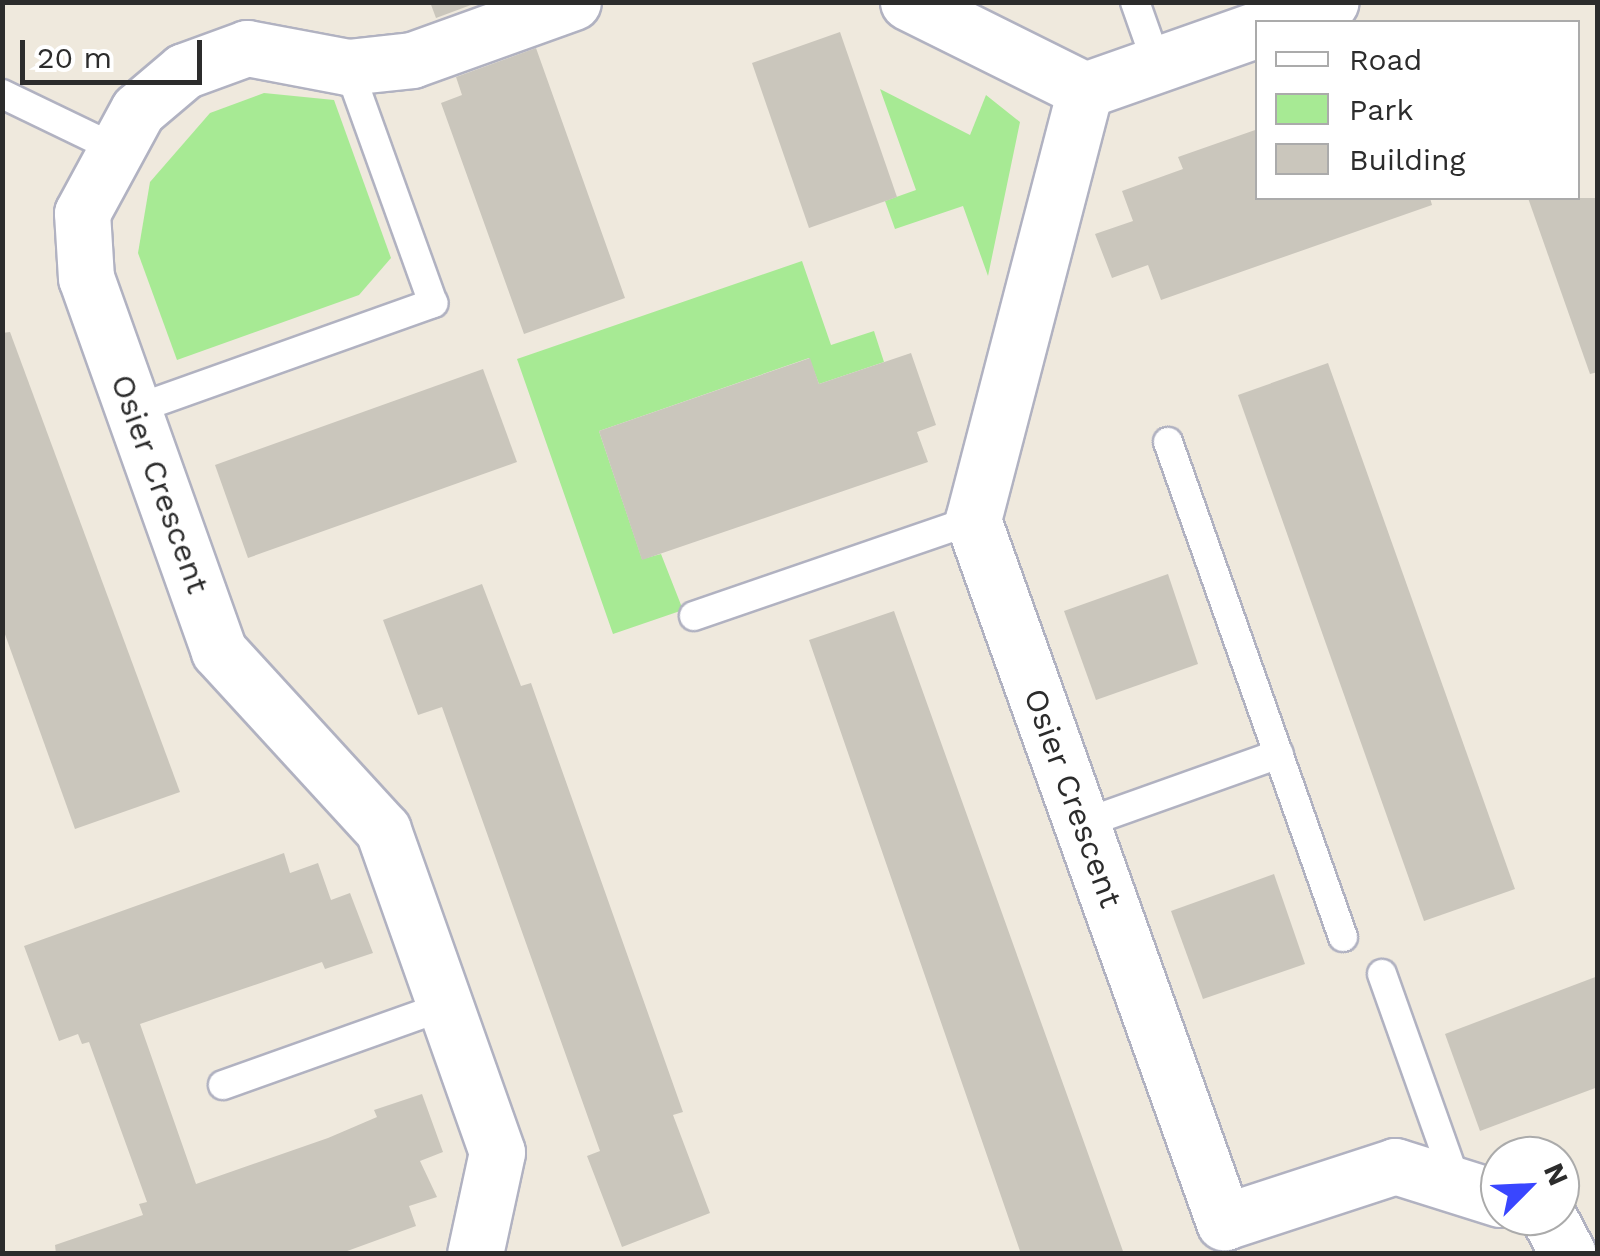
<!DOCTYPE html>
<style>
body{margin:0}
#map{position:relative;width:1600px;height:1256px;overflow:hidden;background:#efe9dd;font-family:"Work Sans",sans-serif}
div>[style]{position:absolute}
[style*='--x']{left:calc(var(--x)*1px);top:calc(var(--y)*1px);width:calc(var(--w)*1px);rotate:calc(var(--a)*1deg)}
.green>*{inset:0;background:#a7ea94}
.building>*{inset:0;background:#cac6bc}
.roads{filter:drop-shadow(2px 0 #b1b2c1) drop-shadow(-2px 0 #b1b2c1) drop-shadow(0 2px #b1b2c1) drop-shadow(0 -2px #b1b2c1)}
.lane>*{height:28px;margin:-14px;padding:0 14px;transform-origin:14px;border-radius:14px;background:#fff}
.street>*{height:55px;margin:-27.5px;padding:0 27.5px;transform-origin:27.5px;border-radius:27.5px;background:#fff}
span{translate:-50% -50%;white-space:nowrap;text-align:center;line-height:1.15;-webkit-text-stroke:8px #fff;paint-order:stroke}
.street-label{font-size:32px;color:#2c2c2c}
.frame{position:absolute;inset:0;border:5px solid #2c2c2c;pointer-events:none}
.legend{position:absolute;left:1255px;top:20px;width:325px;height:180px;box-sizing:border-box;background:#fff;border:2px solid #ababab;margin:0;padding:12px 18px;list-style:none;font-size:30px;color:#2c2c2c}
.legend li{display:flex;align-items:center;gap:20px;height:50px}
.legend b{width:50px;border:2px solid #ababab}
.north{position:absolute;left:1480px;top:1136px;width:100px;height:100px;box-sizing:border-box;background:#fff;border:2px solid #ababab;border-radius:50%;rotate:66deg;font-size:28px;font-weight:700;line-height:40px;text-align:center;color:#2c2c2c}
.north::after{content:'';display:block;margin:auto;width:35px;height:45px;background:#3946ff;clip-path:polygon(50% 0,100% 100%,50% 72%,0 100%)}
.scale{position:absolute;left:20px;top:40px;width:182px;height:45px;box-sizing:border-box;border:5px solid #2c2c2c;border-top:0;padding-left:12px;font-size:30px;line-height:35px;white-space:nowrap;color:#2c2c2c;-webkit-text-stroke:8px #fff;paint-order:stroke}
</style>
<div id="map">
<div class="green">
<div style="clip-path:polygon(880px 89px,970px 135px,986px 95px,1020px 122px,988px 276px,963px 206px,895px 229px,885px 201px,916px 190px)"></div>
<div style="clip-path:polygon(264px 93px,334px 100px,391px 258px,359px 295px,177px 360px,138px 253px,150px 182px,210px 113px)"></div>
<div style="clip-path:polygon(802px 261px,831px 345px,874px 331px,884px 362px,819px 384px,809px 358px,599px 431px,642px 559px,661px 554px,683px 610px,613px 634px,517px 359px)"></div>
</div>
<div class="building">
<div style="clip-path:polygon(430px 2px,479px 2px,436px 18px)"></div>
<div style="clip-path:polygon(840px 32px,897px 197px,809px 228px,752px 63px)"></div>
<div style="clip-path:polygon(536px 48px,625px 298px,524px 334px,441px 103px,462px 95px,456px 77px)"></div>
<div style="clip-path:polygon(1258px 129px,1258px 198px,1430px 198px,1432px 205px,1161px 300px,1148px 265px,1112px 278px,1095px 234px,1133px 221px,1122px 191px,1183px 169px,1178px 157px)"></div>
<div style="clip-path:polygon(1528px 198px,1598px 198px,1598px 372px,1590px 374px)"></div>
<div style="clip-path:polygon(10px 332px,180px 792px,75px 829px,2px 626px,2px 333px)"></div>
<div style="clip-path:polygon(911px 353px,936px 425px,917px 432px,928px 462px,642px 560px,599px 431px,810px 358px,819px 384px)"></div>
<div style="clip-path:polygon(1328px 363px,1515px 889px,1424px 921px,1238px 395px)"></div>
<div style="clip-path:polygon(483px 369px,517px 462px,248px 558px,215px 465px)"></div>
<div style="clip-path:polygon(1168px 574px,1198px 664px,1096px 700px,1064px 611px)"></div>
<div style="clip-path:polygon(482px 584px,521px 686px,531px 683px,683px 1112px,673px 1115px,710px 1213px,622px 1247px,587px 1156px,600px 1151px,442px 707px,418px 715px,383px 620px)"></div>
<div style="clip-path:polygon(894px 611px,1037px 1011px,1124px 1254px,1021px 1254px,809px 640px)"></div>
<div style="clip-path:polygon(284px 853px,290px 873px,318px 863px,331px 900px,350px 893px,373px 953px,325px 969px,322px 962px,140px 1024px,196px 1184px,328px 1138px,377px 1117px,374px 1110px,422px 1094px,443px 1152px,420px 1161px,437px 1197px,409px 1206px,416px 1226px,339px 1254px,56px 1254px,55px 1245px,143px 1215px,139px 1204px,147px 1202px,89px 1042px,82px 1044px,78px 1034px,59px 1041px,24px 946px)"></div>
<div style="clip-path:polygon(1274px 874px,1305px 964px,1203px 999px,1171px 911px)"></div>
<div style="clip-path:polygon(1598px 976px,1598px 1087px,1480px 1131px,1445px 1034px)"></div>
</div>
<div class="roads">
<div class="lane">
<div style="--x:1135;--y:2;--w:66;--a:70.5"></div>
<div style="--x:2;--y:94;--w:124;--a:25.7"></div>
<div style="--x:133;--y:410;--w:319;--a:-19.6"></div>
<div style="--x:433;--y:303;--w:251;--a:-109.8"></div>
<div style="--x:1168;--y:442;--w:525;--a:70.53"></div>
<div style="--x:694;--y:616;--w:295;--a:-19"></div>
<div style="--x:1082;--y:824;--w:209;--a:-19.6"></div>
<div style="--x:1382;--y:974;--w:224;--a:70.4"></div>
<div style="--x:223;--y:1085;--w:236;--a:-19.6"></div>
</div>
<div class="street">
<div style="--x:908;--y:2;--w:198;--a:26.4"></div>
<div style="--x:1085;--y:90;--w:183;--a:-19.4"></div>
<div style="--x:1275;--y:22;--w:59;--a:-19.7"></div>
<div style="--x:1085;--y:90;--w:444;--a:104.6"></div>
<div style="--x:973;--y:520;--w:746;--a:70.33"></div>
<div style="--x:1224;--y:1222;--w:180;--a:-18.1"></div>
<div style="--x:1395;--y:1166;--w:110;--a:17.4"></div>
<div style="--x:1548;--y:1216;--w:43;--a:62.2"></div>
<div style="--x:475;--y:1254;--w:104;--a:-77.8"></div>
<div style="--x:497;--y:1152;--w:342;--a:-109.5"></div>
<div style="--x:383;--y:830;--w:243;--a:-132.5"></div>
<div style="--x:219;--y:651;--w:396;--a:-109.6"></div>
<div style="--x:86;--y:278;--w:65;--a:-93.5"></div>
<div style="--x:82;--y:213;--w:117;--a:-61.5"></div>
<div style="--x:138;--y:110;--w:60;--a:-40.3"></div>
<div style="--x:184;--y:71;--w:67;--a:-20.1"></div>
<div style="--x:247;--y:48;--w:103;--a:10.7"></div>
<div style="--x:348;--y:67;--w:64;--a:-6.2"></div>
<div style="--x:412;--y:60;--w:171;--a:-19.8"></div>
</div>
</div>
<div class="street-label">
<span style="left:160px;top:484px;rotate:70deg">Osier Crescent</span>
<span style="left:1073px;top:798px;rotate:70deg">Osier Crescent</span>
</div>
<div class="frame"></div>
<ul class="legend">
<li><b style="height:12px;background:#fff"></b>Road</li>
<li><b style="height:28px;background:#a7ea94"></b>Park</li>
<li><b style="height:28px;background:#cac6bc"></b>Building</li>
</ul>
<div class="north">N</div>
<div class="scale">20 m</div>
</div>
